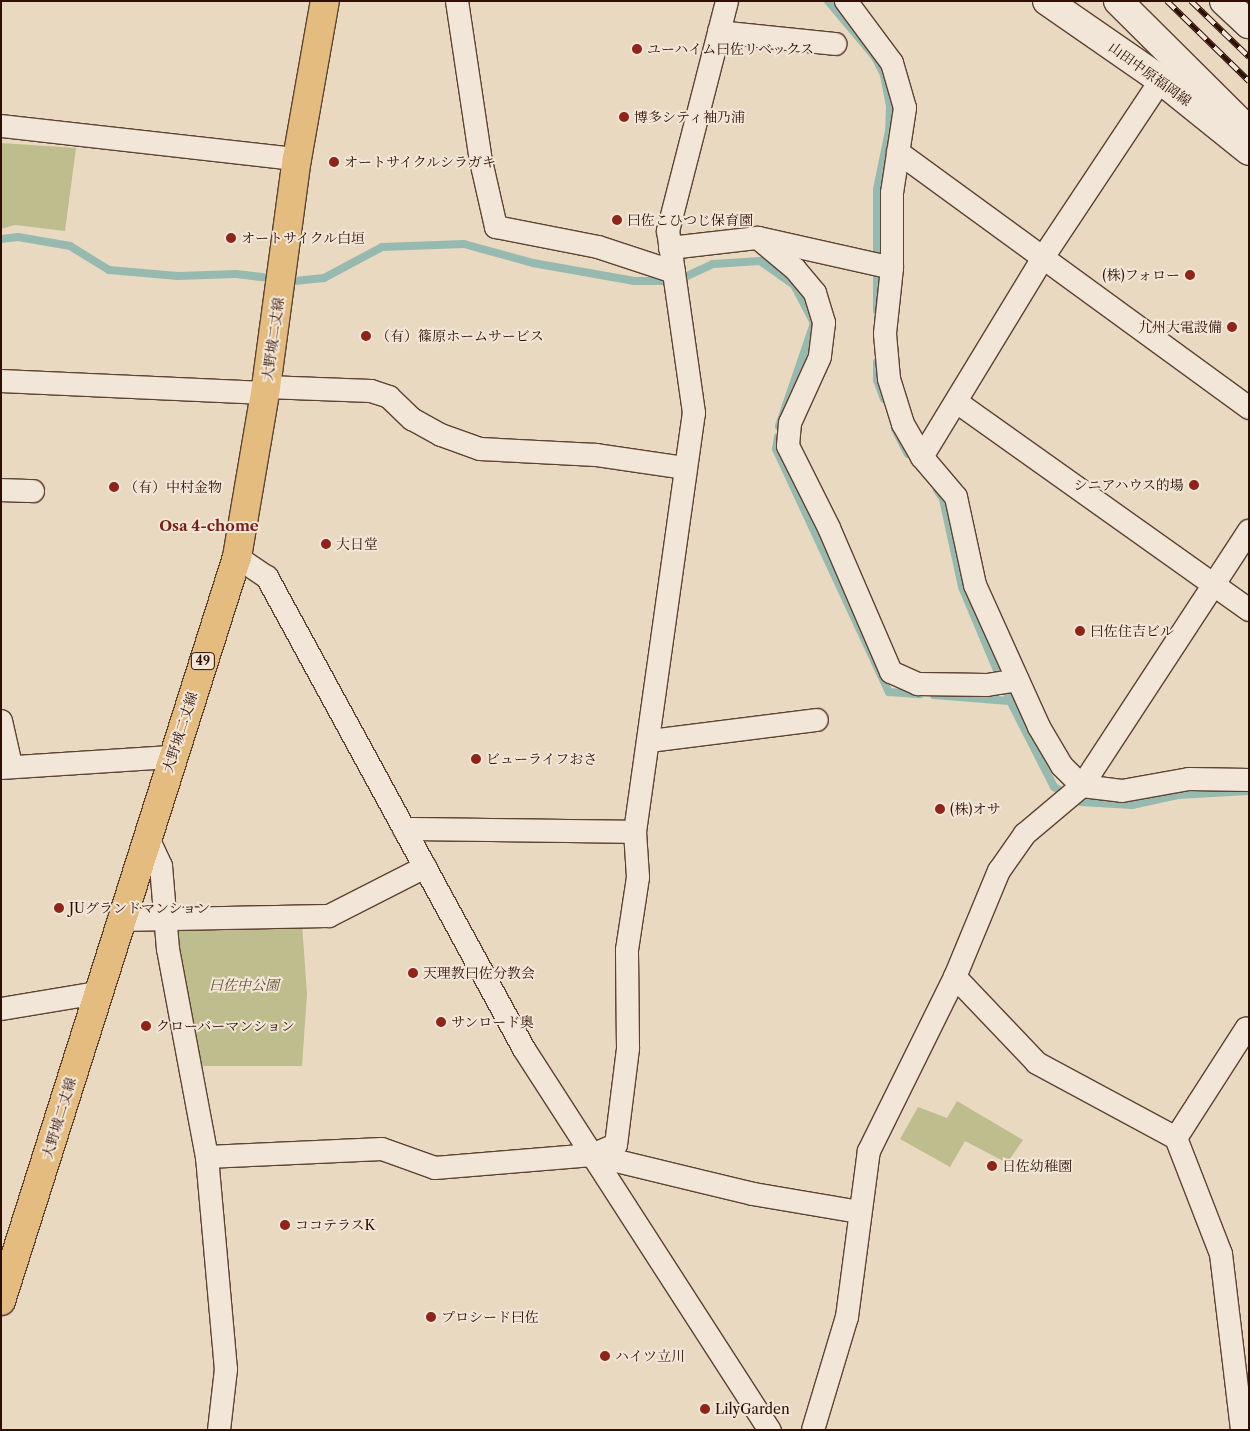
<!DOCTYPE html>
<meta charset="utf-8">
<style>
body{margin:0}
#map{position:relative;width:1250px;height:1431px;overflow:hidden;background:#e9d9c1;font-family:"Libre Caslon Text","Noto Serif JP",serif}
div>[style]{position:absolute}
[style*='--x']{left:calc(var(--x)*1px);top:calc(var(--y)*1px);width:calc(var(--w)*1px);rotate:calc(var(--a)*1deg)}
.green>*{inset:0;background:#bebd8d}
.stream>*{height:8px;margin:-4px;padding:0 4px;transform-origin:4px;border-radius:4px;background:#97bab0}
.roads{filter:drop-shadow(1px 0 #5e4232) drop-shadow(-1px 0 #5e4232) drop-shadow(0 1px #5e4232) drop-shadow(0 -1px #5e4232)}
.street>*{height:22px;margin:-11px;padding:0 11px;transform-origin:11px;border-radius:11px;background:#f1e6d7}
.secondary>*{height:28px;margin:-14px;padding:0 14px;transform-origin:14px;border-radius:14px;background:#f1e6d7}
.primary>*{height:28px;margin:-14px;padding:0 14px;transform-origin:14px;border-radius:14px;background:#e4bc80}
.rail>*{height:5.5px;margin-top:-2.75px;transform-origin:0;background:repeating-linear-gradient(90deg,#f1e6d7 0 11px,#2f0f02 0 22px);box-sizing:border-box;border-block:1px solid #2f0f02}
.dots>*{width:14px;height:14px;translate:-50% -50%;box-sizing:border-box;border:2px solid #f1e6d7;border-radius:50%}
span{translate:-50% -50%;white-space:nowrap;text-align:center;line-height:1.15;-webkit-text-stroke:4px #f1e6d7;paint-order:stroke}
.shield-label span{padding:1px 4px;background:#f1e6d7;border:1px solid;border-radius:4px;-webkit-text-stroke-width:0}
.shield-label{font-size:12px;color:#2f0f02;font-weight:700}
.poi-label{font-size:14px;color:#2f0f02}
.left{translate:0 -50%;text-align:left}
.right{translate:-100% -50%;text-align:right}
.street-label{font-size:14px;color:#2f0f02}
.park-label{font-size:14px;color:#614c33;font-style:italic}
.neighbourhood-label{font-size:15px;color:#7a1f14;font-weight:700}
.frame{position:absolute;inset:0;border:2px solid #2f0f02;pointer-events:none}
</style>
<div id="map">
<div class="green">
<div style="clip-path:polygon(1px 143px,76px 148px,65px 231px,15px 225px,1px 229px)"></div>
<div style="clip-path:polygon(166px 917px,302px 924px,307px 994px,302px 1066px,198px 1066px)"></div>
<div style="clip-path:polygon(957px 1101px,1023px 1140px,1007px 1163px,965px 1141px,950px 1167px,900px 1139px,918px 1107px,947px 1118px)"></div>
</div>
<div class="stream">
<div style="--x:828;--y:1;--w:73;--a:50"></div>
<div style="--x:875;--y:57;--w:20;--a:63"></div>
<div style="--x:884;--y:75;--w:32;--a:79"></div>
<div style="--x:890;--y:106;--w:25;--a:92"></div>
<div style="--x:889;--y:131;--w:59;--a:101.7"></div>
<div style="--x:877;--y:189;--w:122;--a:90"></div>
<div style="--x:1;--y:239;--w:17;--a:-7"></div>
<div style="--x:18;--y:237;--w:53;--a:9.8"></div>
<div style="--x:70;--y:246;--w:46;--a:31.6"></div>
<div style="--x:109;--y:270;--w:69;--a:5"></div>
<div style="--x:178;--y:276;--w:58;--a:-2"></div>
<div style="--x:236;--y:274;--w:59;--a:6.8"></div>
<div style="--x:295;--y:281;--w:29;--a:-6"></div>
<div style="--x:324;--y:278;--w:66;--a:-28.1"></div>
<div style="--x:382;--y:247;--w:82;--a:-2.1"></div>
<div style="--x:464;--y:244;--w:72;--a:15.4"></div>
<div style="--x:533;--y:263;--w:103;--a:10.1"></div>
<div style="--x:634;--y:281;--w:42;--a:0"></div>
<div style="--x:676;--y:281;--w:41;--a:-24.7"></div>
<div style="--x:713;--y:264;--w:47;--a:-3.7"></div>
<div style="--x:760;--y:261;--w:42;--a:35.2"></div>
<div style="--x:794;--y:285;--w:43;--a:62.2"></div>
<div style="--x:814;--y:323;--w:109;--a:108.8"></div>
<div style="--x:877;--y:362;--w:18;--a:90"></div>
<div style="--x:877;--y:380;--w:20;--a:70"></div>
<div style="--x:895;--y:429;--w:28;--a:63"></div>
<div style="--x:778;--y:437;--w:12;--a:99"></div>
<div style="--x:776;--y:449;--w:268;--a:65.1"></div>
<div style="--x:889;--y:692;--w:31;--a:4"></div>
<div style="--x:937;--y:490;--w:11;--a:56"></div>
<div style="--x:943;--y:499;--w:90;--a:77.8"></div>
<div style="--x:962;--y:587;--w:101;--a:67.2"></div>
<div style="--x:934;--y:695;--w:75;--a:4.6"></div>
<div style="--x:1008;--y:697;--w:101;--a:62.9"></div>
<div style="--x:1054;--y:787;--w:31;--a:29"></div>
<div style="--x:1081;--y:802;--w:51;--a:3.4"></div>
<div style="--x:1132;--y:805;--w:47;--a:-12.3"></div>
<div style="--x:1178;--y:795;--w:71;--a:-3.2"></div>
</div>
<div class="roads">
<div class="street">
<div style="--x:457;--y:1;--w:162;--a:81.5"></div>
<div style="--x:481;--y:161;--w:68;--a:77.2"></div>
<div style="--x:496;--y:227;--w:104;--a:11.1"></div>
<div style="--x:598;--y:247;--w:80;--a:18.2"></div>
<div style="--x:846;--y:1;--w:77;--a:53.4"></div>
<div style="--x:892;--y:63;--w:47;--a:73.9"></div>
<div style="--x:905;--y:108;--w:86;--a:98.7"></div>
<div style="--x:892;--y:193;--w:75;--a:90"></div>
<div style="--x:892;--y:268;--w:66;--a:96.1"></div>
<div style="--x:885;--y:334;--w:45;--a:84.9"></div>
<div style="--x:889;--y:379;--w:47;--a:72.7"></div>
<div style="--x:903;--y:424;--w:38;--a:60"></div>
<div style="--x:922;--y:457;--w:52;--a:49.6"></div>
<div style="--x:956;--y:497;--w:90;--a:77.8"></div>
<div style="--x:975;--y:585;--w:156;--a:65.7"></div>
<div style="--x:1039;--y:727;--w:45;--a:59.5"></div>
<div style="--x:1062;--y:766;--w:28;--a:45"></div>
<div style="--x:1082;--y:786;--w:40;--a:7.1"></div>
<div style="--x:1122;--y:791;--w:68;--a:-10.2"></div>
<div style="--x:1189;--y:779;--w:60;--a:1"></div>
<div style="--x:719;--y:32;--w:117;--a:5.9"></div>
<div style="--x:1;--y:126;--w:298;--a:6.4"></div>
<div style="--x:898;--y:152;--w:434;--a:36.1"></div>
<div style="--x:758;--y:238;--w:48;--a:40"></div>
<div style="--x:795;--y:269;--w:31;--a:50"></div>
<div style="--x:815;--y:293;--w:31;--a:73"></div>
<div style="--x:824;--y:323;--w:34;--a:97"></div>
<div style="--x:820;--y:357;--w:72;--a:114.4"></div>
<div style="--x:790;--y:423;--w:23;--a:95"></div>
<div style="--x:788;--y:446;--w:92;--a:63.4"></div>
<div style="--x:829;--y:528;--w:157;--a:66.7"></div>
<div style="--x:891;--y:672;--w:30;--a:24"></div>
<div style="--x:918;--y:684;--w:69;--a:0.8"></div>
<div style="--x:987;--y:685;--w:31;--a:-9"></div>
<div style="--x:670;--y:248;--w:89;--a:-6.5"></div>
<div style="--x:758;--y:238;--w:137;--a:12.6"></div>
<div style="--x:1;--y:381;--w:264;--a:2.6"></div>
<div style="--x:266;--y:387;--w:105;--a:2.2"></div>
<div style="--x:371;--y:391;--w:19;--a:18"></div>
<div style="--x:389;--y:397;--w:32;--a:44"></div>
<div style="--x:412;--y:419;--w:33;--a:29"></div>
<div style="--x:441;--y:435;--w:41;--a:19.7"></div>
<div style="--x:480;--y:449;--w:116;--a:3"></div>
<div style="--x:596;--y:455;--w:90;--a:8.3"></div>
<div style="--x:958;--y:403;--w:357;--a:35.4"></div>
<div style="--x:922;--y:457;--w:235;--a:-58.7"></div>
<div style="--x:1044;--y:256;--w:211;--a:-56.4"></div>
<div style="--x:1;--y:490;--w:32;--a:2"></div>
<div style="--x:237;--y:557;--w:36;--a:34"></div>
<div style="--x:267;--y:577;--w:537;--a:61.43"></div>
<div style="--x:524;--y:1049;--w:454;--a:57.2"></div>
<div style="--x:1;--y:721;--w:45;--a:77.2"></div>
<div style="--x:650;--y:741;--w:168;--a:-7.2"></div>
<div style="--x:1;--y:768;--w:170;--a:-3.7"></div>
<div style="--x:404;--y:829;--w:231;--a:0.7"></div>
<div style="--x:147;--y:836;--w:33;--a:65"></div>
<div style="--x:161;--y:866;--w:83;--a:85.2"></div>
<div style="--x:168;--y:949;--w:212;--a:79.4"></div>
<div style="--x:207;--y:1157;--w:213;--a:84.9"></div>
<div style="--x:226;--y:1369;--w:61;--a:96.5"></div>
<div style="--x:119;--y:920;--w:210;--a:-1.1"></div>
<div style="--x:329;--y:916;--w:108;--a:-27"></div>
<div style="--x:1;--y:1009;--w:98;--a:-9.4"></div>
<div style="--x:1176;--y:1138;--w:158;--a:-151.7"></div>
<div style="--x:1037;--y:1063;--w:119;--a:-133.6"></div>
<div style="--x:955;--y:977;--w:115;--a:-67.5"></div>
<div style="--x:999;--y:871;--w:45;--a:-54.9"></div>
<div style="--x:1025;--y:834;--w:75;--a:-40.1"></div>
<div style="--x:1082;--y:786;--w:305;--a:-56.8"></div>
<div style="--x:592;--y:1155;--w:26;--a:-23"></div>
<div style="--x:616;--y:1145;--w:98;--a:-82.9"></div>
<div style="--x:628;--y:1048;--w:98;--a:-90.6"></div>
<div style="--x:627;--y:950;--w:74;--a:-81.4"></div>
<div style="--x:638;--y:877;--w:45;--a:-93.8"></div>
<div style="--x:635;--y:832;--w:423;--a:-82"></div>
<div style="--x:694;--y:413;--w:184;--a:-98.1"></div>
<div style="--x:668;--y:231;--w:237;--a:-75.6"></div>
<div style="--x:207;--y:1157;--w:175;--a:-2.6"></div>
<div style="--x:382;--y:1149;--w:56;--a:19.7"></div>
<div style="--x:435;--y:1168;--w:158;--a:-4.7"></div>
<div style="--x:592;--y:1155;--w:166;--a:13.6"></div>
<div style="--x:753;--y:1194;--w:108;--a:9.6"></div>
<div style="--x:813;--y:1430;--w:118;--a:-73.3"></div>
<div style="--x:847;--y:1317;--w:167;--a:-82.5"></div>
<div style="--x:869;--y:1151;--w:194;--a:-63.7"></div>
<div style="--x:1242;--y:1430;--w:177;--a:-96.8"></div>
<div style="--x:1221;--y:1254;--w:124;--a:-111.2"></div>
<div style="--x:1176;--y:1138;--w:130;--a:-57.3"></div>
</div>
<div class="secondary">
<div style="--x:1047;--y:1;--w:139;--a:34.7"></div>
<div style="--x:1161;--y:80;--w:113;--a:38.9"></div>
<div style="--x:1118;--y:1;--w:183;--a:44.8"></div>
<div style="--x:1224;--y:1;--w:34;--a:43"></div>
</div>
<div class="primary">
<div style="--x:1;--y:1301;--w:781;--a:-72.4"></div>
<div style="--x:237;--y:557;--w:172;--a:-80.3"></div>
<div style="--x:266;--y:387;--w:230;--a:-82.3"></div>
<div style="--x:297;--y:159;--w:160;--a:-80"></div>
</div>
</div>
<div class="rail">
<div style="--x:1167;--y:1;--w:115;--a:44.3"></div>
<div style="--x:1191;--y:1;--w:81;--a:44"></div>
</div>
<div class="dots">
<div style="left:637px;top:49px;background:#8f2418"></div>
<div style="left:624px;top:117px;background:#8f2418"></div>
<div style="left:334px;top:162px;background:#8f2418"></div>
<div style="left:617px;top:220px;background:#8f2418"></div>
<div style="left:231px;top:238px;background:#8f2418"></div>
<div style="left:1190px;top:275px;background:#8f2418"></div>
<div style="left:1232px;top:327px;background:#8f2418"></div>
<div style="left:366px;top:336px;background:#8f2418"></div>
<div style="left:1194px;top:485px;background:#8f2418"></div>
<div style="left:114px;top:487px;background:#8f2418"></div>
<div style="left:326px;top:544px;background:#8f2418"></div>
<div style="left:1080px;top:631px;background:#8f2418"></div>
<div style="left:476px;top:759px;background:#8f2418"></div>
<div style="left:940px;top:809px;background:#8f2418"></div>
<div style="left:59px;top:908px;background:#8f2418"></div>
<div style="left:413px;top:973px;background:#8f2418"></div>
<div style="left:441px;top:1022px;background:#8f2418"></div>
<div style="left:146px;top:1026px;background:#8f2418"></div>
<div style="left:992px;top:1166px;background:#8f2418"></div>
<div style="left:285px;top:1225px;background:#8f2418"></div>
<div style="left:431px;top:1317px;background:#8f2418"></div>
<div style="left:605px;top:1356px;background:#8f2418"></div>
<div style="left:705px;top:1409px;background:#8f2418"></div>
</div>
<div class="shield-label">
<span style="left:203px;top:661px">49</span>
</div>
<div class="poi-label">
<span class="left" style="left:647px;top:49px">ユーハイム曰佐リベックス</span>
<span class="left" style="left:634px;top:117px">博多シティ袖乃浦</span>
<span class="left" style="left:344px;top:162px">オートサイクルシラガキ</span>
<span class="left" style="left:627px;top:220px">曰佐こひつじ保育園</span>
<span class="left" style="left:241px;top:238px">オートサイクル白垣</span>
<span class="right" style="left:1180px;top:275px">(株)フォロー</span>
<span class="right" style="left:1222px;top:327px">九州大電設備</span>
<span class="left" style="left:376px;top:336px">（有）篠原ホームサービス</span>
<span class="right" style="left:1184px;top:485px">シニアハウス的場</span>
<span class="left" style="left:124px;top:487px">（有）中村金物</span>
<span class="left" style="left:336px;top:544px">大日堂</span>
<span class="left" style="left:1090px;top:631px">曰佐住吉ビル</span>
<span class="left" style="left:486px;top:759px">ビューライフおさ</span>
<span class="left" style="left:950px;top:809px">(株)オサ</span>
<span class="left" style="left:69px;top:908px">JUグランドマンション</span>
<span class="left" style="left:423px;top:973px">天理教曰佐分教会</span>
<span class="left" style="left:451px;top:1022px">サンロード奥</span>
<span class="left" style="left:156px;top:1026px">クローバーマンション</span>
<span class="left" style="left:1002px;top:1166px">日佐幼稚園</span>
<span class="left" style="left:295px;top:1225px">ココテラスK</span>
<span class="left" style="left:441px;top:1317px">プロシード曰佐</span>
<span class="left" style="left:615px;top:1356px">ハイツ立川</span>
<span class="left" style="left:715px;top:1409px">LilyGarden</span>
</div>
<div class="street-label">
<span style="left:1150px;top:74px;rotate:36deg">山田中原福岡線</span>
<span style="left:273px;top:339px;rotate:-82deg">大野城二丈線</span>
<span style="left:180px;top:732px;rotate:-72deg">大野城二丈線</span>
<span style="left:59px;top:1118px;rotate:-73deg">大野城二丈線</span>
</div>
<div class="park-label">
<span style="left:244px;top:985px">曰佐中公園</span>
</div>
<div class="neighbourhood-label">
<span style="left:209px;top:526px">Osa 4-chome</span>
</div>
<div class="frame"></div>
</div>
